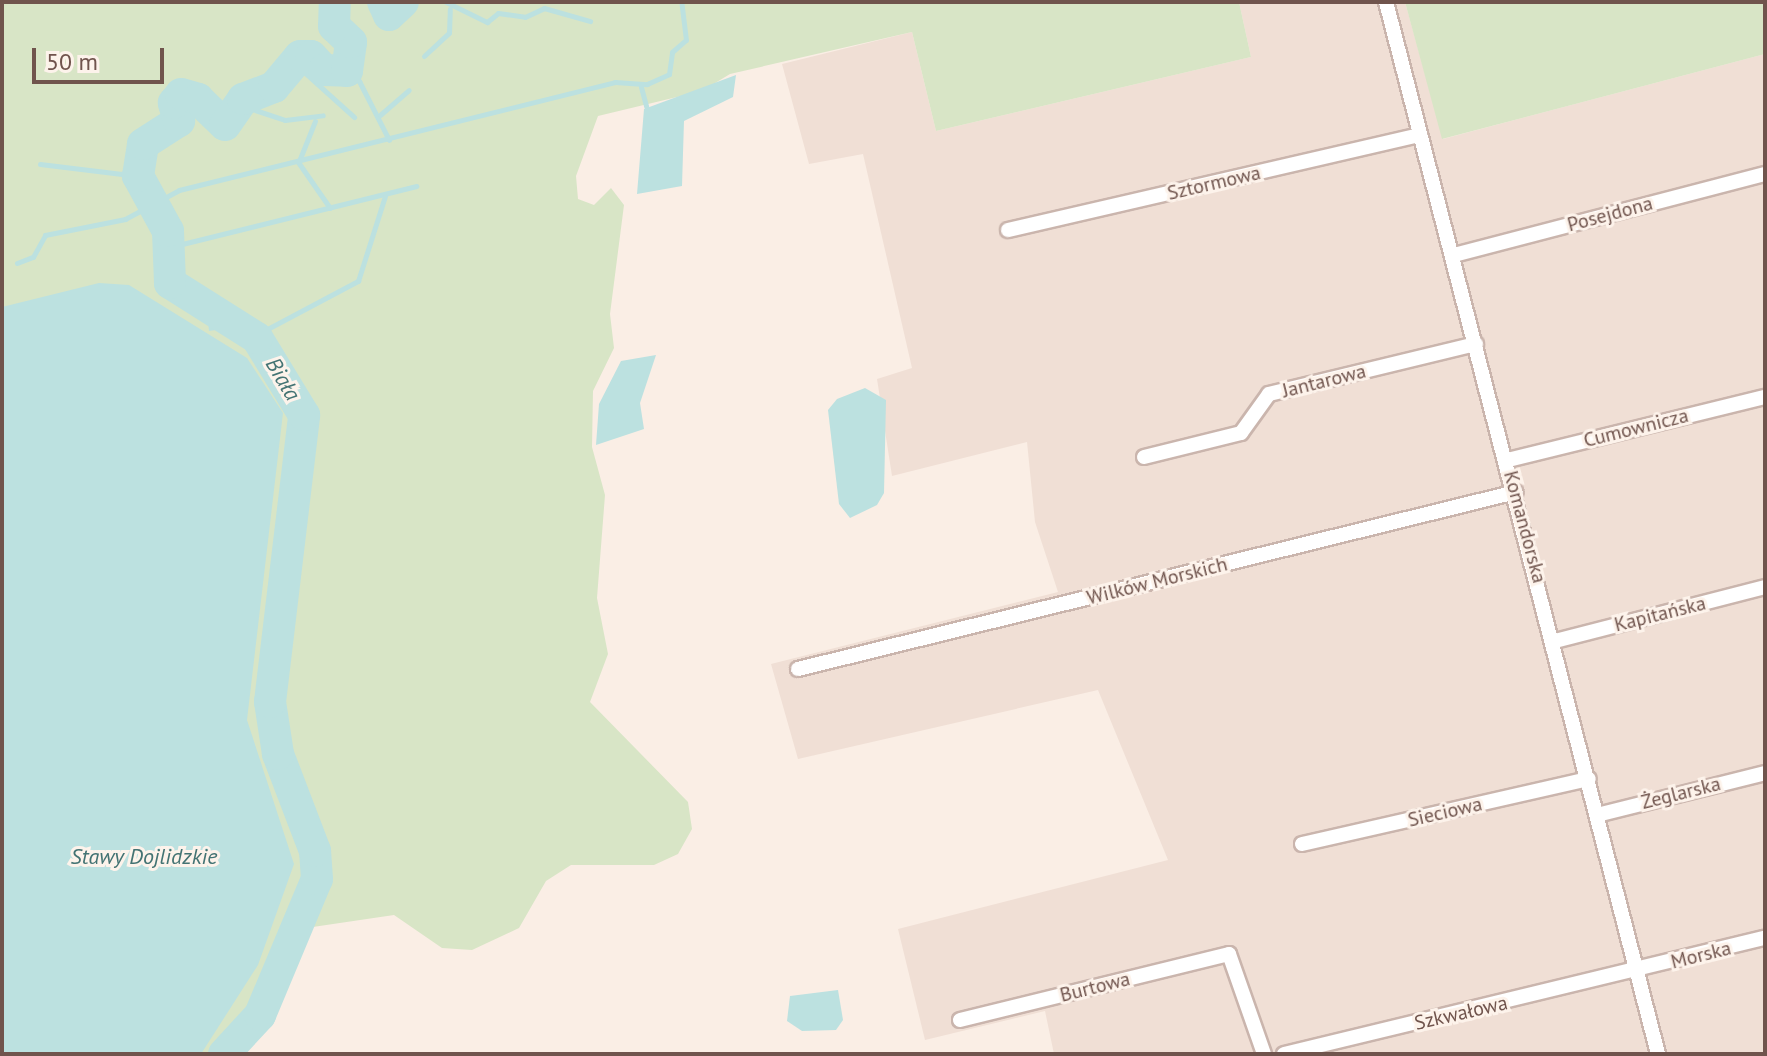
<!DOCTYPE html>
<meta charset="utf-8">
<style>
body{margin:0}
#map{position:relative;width:1767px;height:1056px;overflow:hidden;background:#faeee5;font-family:"PT Sans",sans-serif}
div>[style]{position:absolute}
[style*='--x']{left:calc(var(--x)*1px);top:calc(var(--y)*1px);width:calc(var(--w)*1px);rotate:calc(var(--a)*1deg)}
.residential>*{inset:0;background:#f0dfd5}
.green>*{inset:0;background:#d8e5c6}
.water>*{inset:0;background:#bce1e0}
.stream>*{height:5px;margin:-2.5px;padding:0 2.5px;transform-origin:2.5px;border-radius:2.5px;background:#bce1e0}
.river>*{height:32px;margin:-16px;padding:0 16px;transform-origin:16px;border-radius:16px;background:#bce1e0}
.roads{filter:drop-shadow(2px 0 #cab5ad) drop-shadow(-2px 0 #cab5ad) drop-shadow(0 2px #cab5ad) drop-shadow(0 -2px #cab5ad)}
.street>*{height:14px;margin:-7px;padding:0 7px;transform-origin:7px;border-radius:7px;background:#fff}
span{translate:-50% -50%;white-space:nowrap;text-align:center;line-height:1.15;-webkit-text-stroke:6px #fdf3eb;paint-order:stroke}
.street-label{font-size:20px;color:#70544d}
.water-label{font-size:22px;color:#437373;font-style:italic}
.frame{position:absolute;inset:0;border:4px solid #70544d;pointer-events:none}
.scale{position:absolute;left:32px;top:48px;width:132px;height:36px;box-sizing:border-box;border:4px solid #70544d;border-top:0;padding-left:10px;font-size:24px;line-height:28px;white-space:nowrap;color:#70544d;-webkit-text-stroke:6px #fdf3eb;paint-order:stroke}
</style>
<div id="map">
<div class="residential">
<div style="clip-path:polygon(1239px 2px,1405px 2px,1443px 139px,1765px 54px,1765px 1054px,1054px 1054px,1045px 1011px,925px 1040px,898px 929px,1168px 860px,1098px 690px,798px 759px,771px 664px,1058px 592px,1035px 522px,1027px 442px,892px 476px,877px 379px,912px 368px,863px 154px,809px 164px,782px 64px,912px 32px,936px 131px,1251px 57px)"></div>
</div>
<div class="green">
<div style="clip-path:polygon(2px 2px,1239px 2px,1251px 57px,936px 131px,912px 32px,730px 74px,702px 91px,598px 116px,576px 176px,578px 199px,594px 205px,611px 188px,624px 205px,610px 314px,614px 348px,593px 391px,592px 447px,605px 495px,597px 598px,608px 654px,590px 702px,688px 802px,692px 829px,678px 854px,654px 865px,571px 865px,546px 881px,519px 928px,472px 950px,442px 948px,394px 915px,306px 928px,265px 1027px,243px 1054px,2px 1054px)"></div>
<div style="clip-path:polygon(1405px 2px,1765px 2px,1765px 54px,1442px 139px)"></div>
</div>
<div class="water">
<div style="clip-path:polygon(736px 75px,733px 97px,684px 121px,682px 186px,637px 194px,644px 109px)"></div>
<div style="clip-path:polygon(168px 231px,177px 283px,218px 299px,223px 329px,209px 331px,207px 312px,166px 292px,158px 273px)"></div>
<div style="clip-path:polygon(99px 283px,129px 285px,247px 358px,283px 413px,247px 720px,294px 864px,258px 965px,201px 1054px,2px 1054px,2px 307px)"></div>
<div style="clip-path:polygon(656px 355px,640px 403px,644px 429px,596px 445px,599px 404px,621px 361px)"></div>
<div style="clip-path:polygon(865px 388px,886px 400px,884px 493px,877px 505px,850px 518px,839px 504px,828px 410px,837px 399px)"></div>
<div style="clip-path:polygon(838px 990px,843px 1020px,836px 1030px,802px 1031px,787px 1021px,790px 996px)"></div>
</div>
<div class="stream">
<div style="--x:446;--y:2;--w:46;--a:26"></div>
<div style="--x:487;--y:22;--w:14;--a:-39"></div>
<div style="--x:498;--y:13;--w:27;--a:8"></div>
<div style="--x:525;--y:17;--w:21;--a:-25"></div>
<div style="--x:544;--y:8;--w:48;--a:15.8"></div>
<div style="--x:424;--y:56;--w:34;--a:-43"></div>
<div style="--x:449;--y:33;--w:24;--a:-88"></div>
<div style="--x:294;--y:63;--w:81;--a:42"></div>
<div style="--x:346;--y:72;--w:16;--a:35"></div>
<div style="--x:359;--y:81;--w:66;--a:63"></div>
<div style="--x:641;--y:87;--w:20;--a:75"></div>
<div style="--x:240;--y:105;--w:47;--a:18.4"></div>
<div style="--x:285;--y:120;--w:38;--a:-7"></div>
<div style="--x:380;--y:115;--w:38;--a:-41"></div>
<div style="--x:299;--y:161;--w:43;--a:-68.2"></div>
<div style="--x:298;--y:162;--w:56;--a:55.2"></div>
<div style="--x:40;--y:164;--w:99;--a:7"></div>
<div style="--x:166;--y:248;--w:258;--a:-13.9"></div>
<div style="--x:17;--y:263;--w:17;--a:-21"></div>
<div style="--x:33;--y:257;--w:25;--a:-61"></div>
<div style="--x:45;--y:235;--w:82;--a:-11.3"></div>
<div style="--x:125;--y:219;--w:61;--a:-28.2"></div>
<div style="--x:179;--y:190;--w:449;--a:-13.9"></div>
<div style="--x:615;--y:82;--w:32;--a:4"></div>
<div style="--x:647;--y:84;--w:24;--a:-24"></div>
<div style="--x:669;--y:74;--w:22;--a:-82"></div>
<div style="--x:672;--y:52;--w:18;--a:-41"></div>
<div style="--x:686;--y:40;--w:38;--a:-97"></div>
<div style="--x:254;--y:336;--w:118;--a:-27.9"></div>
<div style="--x:358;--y:281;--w:89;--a:-72.4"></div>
</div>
<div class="river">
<div style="--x:383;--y:2;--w:14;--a:65"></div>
<div style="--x:389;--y:15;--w:19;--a:-43"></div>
<div style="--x:224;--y:1054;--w:53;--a:-47.3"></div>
<div style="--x:260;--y:1015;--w:147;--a:-67.3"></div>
<div style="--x:317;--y:879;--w:28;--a:-94"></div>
<div style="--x:315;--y:851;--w:104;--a:-110.9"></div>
<div style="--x:278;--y:754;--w:53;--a:-98.7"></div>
<div style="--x:270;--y:702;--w:289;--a:-83.2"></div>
<div style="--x:304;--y:415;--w:90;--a:-121.4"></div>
<div style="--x:257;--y:338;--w:103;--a:-147.7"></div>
<div style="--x:170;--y:283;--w:52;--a:-92.2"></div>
<div style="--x:168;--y:231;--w:63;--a:-118.6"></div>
<div style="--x:138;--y:176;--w:32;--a:-81"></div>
<div style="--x:143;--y:144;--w:43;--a:-32.6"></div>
<div style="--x:179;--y:121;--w:19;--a:-106"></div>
<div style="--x:174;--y:103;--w:11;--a:-52"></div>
<div style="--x:181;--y:94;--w:18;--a:16"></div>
<div style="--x:198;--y:99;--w:37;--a:44"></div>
<div style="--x:225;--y:125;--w:32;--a:-55"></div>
<div style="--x:243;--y:99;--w:33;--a:-21"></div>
<div style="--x:274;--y:87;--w:40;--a:-50"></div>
<div style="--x:300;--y:56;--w:11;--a:0"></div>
<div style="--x:311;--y:56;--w:19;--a:47"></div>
<div style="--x:324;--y:70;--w:23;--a:2"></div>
<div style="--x:347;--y:71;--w:29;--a:-82"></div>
<div style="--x:351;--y:42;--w:23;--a:-137"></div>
<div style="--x:334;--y:26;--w:24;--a:-88"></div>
</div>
<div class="roads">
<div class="street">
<div style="--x:1386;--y:2;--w:1087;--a:75.5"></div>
<div style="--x:1008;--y:230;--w:423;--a:-13"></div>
<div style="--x:1454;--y:255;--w:321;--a:-14.6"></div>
<div style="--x:1144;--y:457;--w:100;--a:-13.9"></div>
<div style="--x:1241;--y:433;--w:48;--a:-54.3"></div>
<div style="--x:1269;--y:394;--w:213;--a:-13.6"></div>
<div style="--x:1508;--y:460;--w:265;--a:-13.8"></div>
<div style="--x:1555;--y:641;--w:217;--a:-14.4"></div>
<div style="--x:798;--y:669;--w:739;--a:-13.85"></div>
<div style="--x:1597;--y:815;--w:173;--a:-14"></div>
<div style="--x:1302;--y:844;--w:294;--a:-12.8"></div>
<div style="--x:960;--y:1020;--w:277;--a:-13.8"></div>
<div style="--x:1229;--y:954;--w:106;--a:70.7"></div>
<div style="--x:1284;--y:1054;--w:495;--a:-13.6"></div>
</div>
</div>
<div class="street-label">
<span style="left:1214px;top:183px;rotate:-13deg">Sztormowa</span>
<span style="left:1610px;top:214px;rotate:-15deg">Posejdona</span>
<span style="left:1324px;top:381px;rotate:-14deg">Jantarowa</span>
<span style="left:1636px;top:428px;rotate:-14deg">Cumownicza</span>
<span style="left:1525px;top:527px;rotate:75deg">Komandorska</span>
<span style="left:1157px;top:581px;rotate:-14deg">Wilków Morskich</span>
<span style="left:1660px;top:614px;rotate:-14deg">Kapitańska</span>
<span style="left:1681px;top:793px;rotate:-14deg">Żeglarska</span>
<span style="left:1445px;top:812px;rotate:-13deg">Sieciowa</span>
<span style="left:1701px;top:955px;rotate:-14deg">Morska</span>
<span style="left:1095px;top:987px;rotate:-14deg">Burtowa</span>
<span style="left:1461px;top:1013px;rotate:-13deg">Szkwałowa</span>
</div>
<div class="water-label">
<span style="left:283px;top:379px;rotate:59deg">Biała</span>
<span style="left:144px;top:857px">Stawy Dojlidzkie</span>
</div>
<div class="frame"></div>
<div class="scale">50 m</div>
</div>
